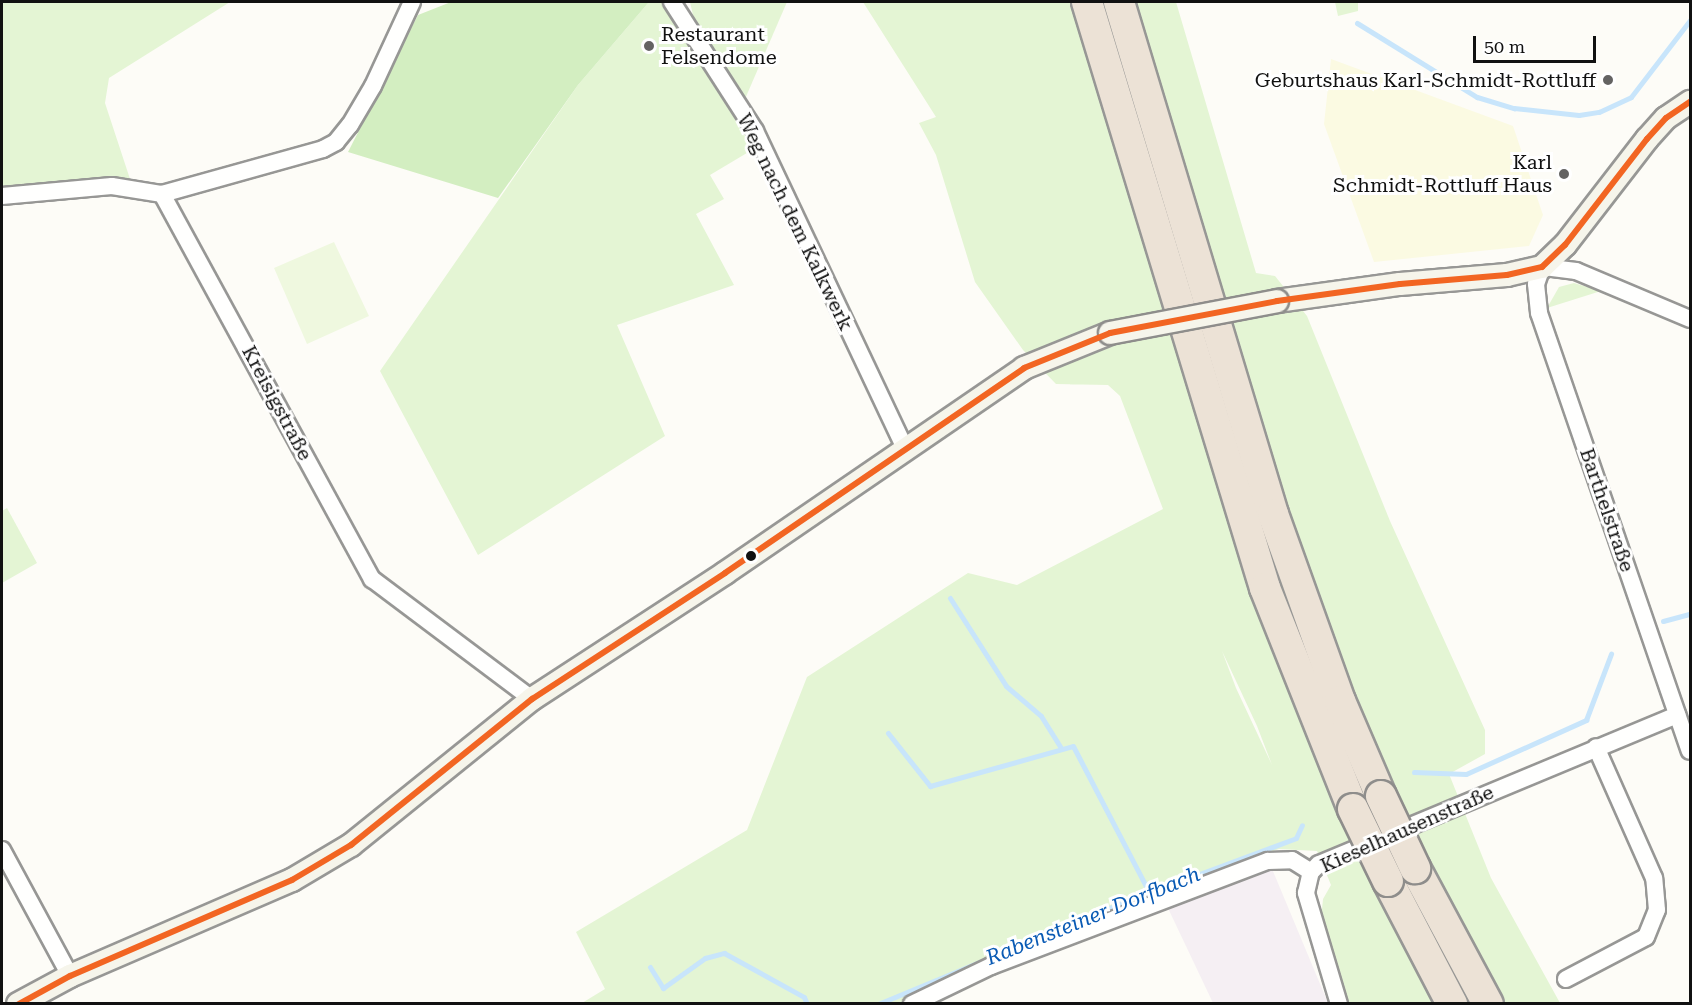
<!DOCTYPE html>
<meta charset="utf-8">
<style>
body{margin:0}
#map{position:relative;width:1692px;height:1005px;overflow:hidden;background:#fdfcf7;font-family:"Roboto Serif",serif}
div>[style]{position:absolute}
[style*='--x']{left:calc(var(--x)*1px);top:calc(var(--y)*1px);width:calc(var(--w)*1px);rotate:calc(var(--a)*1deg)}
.industrial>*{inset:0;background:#f5eff3}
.farmland>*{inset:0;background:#fbfae2}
.green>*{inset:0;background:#e4f5d4}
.forest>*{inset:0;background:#d3eec1}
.pitch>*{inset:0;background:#eff8df}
.stream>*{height:5px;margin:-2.5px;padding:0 2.5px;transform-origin:2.5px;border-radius:2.5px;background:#c8e5fb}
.roads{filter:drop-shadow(2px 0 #979795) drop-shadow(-2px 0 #979795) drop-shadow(0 2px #979795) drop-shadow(0 -2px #979795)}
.street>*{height:16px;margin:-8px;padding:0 8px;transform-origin:8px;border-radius:8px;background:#fffffe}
.secondary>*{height:22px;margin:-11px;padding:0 11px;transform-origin:11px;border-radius:11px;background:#f6f5eb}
.highway>*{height:30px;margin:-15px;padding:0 15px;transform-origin:15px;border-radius:15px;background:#ece2d6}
.bridges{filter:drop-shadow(2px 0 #8e8d8b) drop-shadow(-2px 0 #8e8d8b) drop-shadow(0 2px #8e8d8b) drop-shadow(0 -2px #8e8d8b)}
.secondary-bridge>*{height:22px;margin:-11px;padding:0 11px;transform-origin:11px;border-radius:11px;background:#f6f5eb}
.highway-bridge>*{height:30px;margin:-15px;padding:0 15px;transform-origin:15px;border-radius:15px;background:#ece2d6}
.bus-1>*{height:6px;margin:-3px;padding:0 3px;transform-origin:3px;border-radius:3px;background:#f26522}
.dots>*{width:16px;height:16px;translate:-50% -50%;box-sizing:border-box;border:3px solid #fff;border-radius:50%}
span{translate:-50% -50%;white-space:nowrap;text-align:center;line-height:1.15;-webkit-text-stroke:6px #fff;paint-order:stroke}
.poi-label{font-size:20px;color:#111}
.left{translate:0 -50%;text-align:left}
.right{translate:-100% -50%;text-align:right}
.street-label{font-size:20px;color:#111}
.water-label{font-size:21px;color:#095ab4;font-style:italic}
.frame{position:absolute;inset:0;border:3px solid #111;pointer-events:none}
.scale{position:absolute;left:1473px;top:36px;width:123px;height:27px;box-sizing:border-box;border:3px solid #111;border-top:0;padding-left:8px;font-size:18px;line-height:21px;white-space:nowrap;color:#111;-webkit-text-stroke:4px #fff;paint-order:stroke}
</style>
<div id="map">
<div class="industrial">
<div style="clip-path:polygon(1270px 864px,1328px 1003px,1213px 1003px,1166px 904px)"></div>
</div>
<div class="farmland">
<div style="clip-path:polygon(1331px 59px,1513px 126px,1543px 215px,1529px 246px,1374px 262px,1324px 124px)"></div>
</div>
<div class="green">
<div style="clip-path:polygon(2px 2px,230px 2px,109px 78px,105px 103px,130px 179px,2px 190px)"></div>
<div style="clip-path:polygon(649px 2px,664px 2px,757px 147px,710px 175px,724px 199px,696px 214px,734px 285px,617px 325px,665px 436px,478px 555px,380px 371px,578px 85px)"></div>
<div style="clip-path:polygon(690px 2px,787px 2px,745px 99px,696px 28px)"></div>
<div style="clip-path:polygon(evenodd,863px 2px,1176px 2px,1256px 273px,1275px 276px,1307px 316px,1390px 521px,1485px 730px,1485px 754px,1449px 774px,1491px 878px,1560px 1003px,1348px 1003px,1321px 919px,1323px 899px,1331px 885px,1317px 851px,1279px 849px,1149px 892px,901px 1003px,582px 1003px,605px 989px,576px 932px,747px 830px,807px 677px,968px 573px,1017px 585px,1163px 509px,1120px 396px,1108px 385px,1056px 384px,1023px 350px,975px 282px,936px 155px,919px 123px,936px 117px,863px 2px,1222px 651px,1257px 726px,1272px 765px,1236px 688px,1222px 651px)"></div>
<div style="clip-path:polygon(1335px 2px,1358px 2px,1358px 11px,1338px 16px)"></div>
<div style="clip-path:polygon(1574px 283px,1601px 291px,1547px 308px,1559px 287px)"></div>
<div style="clip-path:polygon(7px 508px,37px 563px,2px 583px,2px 511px)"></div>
</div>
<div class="forest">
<div style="clip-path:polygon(451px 2px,649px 2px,578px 85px,498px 198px,348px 152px,418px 15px)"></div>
</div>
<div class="pitch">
<div style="clip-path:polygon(334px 242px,369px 316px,307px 344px,274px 268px)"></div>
</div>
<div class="stream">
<div style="--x:1357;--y:23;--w:141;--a:31.7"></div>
<div style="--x:1477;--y:97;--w:39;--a:17"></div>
<div style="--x:1514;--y:108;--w:65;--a:6.1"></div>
<div style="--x:1579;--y:115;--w:20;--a:-9"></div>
<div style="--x:1599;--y:112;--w:35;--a:-25"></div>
<div style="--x:1631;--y:97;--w:97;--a:-52.5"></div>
<div style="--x:950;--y:598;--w:104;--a:57.5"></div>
<div style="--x:1006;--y:686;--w:46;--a:40.6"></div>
<div style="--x:1041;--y:716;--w:36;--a:58"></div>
<div style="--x:1663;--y:621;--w:28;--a:-15"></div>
<div style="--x:888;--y:733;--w:68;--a:51.6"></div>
<div style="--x:930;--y:786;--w:148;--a:-15.6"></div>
<div style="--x:1073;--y:746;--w:165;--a:62.5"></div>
<div style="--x:1414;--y:772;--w:52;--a:2.2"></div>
<div style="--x:1466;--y:774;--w:132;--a:-24.2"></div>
<div style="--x:1586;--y:720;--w:71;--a:-69.3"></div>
<div style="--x:650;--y:967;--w:25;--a:58"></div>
<div style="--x:663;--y:988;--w:52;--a:-35.5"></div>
<div style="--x:705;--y:958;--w:20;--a:-15"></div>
<div style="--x:724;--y:953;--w:91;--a:28.8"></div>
<div style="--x:804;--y:997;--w:8;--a:67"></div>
<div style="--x:878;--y:1004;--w:269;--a:-22.5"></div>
<div style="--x:1127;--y:901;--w:180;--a:-20.4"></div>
<div style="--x:1296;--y:838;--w:14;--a:-65"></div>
</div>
<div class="roads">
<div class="street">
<div style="--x:672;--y:2;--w:153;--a:57.2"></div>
<div style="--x:755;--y:131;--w:352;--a:64.7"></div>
<div style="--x:162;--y:194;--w:439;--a:61.4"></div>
<div style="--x:372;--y:579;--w:200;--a:36.9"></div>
<div style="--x:2;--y:196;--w:110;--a:-5.2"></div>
<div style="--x:112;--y:186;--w:51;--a:9.1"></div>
<div style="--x:162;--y:194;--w:167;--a:-15.6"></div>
<div style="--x:323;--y:149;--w:15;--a:-28"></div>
<div style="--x:336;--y:142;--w:22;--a:-51"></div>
<div style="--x:350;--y:125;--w:45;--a:-59.5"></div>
<div style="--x:373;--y:86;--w:93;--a:-65.1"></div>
<div style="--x:1690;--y:319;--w:124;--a:-157.2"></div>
<div style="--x:1576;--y:271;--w:34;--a:-173"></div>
<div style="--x:1542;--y:267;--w:18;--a:109"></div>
<div style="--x:1536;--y:284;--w:29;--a:84"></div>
<div style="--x:1539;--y:313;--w:463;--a:71"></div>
<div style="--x:2;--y:850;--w:143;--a:61.6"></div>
<div style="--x:1566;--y:979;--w:90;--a:-27.7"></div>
<div style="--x:1646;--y:937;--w:29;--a:-68"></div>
<div style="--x:1657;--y:910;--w:32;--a:-95"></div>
<div style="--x:1654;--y:878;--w:143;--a:-113.9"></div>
<div style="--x:912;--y:1004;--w:88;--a:-25.7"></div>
<div style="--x:991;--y:966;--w:296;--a:-20.8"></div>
<div style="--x:1268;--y:861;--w:24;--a:-2"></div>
<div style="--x:1292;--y:860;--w:22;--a:32"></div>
<div style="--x:1339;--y:1004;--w:116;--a:-106.6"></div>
<div style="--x:1306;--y:893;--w:22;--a:-77"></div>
<div style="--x:1311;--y:872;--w:11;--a:-45"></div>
<div style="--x:1319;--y:864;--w:388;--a:-22.6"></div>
</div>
<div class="secondary">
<div style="--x:1277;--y:301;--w:124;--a:-7.9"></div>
<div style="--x:1400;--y:284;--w:107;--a:-4.8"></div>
<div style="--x:1507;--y:275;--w:36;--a:-13"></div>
<div style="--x:1542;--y:267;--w:32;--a:-44"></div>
<div style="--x:1565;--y:245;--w:134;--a:-52.3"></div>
<div style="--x:1647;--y:139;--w:28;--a:-48"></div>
<div style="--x:1666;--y:118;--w:29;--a:-34"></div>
<div style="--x:18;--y:1004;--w:59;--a:-28.3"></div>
<div style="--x:70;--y:976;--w:242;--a:-23.4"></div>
<div style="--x:292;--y:880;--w:69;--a:-30.7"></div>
<div style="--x:351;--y:845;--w:233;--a:-38.9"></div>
<div style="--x:532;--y:699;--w:230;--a:-33.1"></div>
<div style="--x:725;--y:573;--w:363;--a:-34.4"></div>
<div style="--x:1024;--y:368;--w:93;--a:-22.1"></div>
</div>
<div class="highway">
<div style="--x:1087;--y:2;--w:612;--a:73.1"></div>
<div style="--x:1265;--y:588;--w:238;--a:68.3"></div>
<div style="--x:1119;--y:2;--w:535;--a:73.26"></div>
<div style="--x:1273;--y:514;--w:199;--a:70.3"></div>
<div style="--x:1340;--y:701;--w:103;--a:66.7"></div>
<div style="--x:1415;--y:868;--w:154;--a:61.8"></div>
<div style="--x:1388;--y:881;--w:139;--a:62.5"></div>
</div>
</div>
<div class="bridges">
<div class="secondary-bridge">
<div style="--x:1110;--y:333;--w:170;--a:-10.8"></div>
</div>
<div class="highway-bridge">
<div style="--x:1381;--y:796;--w:80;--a:64.7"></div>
<div style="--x:1353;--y:809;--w:80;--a:64.1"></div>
</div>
</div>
<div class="bus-1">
<div style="--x:19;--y:1004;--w:58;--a:-28.8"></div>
<div style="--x:70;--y:976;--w:242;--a:-23.4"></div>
<div style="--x:292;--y:880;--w:69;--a:-30.7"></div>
<div style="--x:351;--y:845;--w:233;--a:-38.9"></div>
<div style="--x:532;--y:699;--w:230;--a:-33.1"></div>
<div style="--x:725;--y:573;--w:363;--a:-34.4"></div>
<div style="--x:1024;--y:368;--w:93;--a:-22.1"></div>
<div style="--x:1110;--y:333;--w:170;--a:-10.8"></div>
<div style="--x:1277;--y:301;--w:124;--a:-7.9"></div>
<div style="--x:1400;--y:284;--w:107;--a:-4.8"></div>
<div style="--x:1507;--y:275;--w:36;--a:-13"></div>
<div style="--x:1542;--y:267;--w:32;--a:-44"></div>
<div style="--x:1565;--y:245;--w:134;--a:-52.3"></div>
<div style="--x:1647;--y:139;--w:28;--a:-48"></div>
<div style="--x:1666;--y:118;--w:29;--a:-34"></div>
</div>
<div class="dots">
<div style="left:649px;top:46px;background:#646362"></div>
<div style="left:1608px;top:80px;background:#646362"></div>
<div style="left:1564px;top:174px;background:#646362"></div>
<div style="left:751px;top:556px;background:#111"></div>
</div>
<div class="poi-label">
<span class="left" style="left:661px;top:46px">Restaurant<br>Felsendome</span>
<span class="right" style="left:1596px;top:80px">Geburtshaus Karl-Schmidt-Rottluff</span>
<span class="right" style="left:1552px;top:174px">Karl<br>Schmidt-Rottluff Haus</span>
</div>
<div class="street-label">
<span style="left:795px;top:222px;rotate:64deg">Weg nach dem Kalkwerk</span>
<span style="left:277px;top:403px;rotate:62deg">Kreisigstraße</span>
<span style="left:1607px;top:510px;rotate:71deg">Barthelstraße</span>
<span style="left:1407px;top:829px;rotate:-24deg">Kieselhausenstraße</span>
</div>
<div class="water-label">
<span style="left:1093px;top:916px;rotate:-22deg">Rabensteiner Dorfbach</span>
</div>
<div class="frame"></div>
<div class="scale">50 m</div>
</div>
